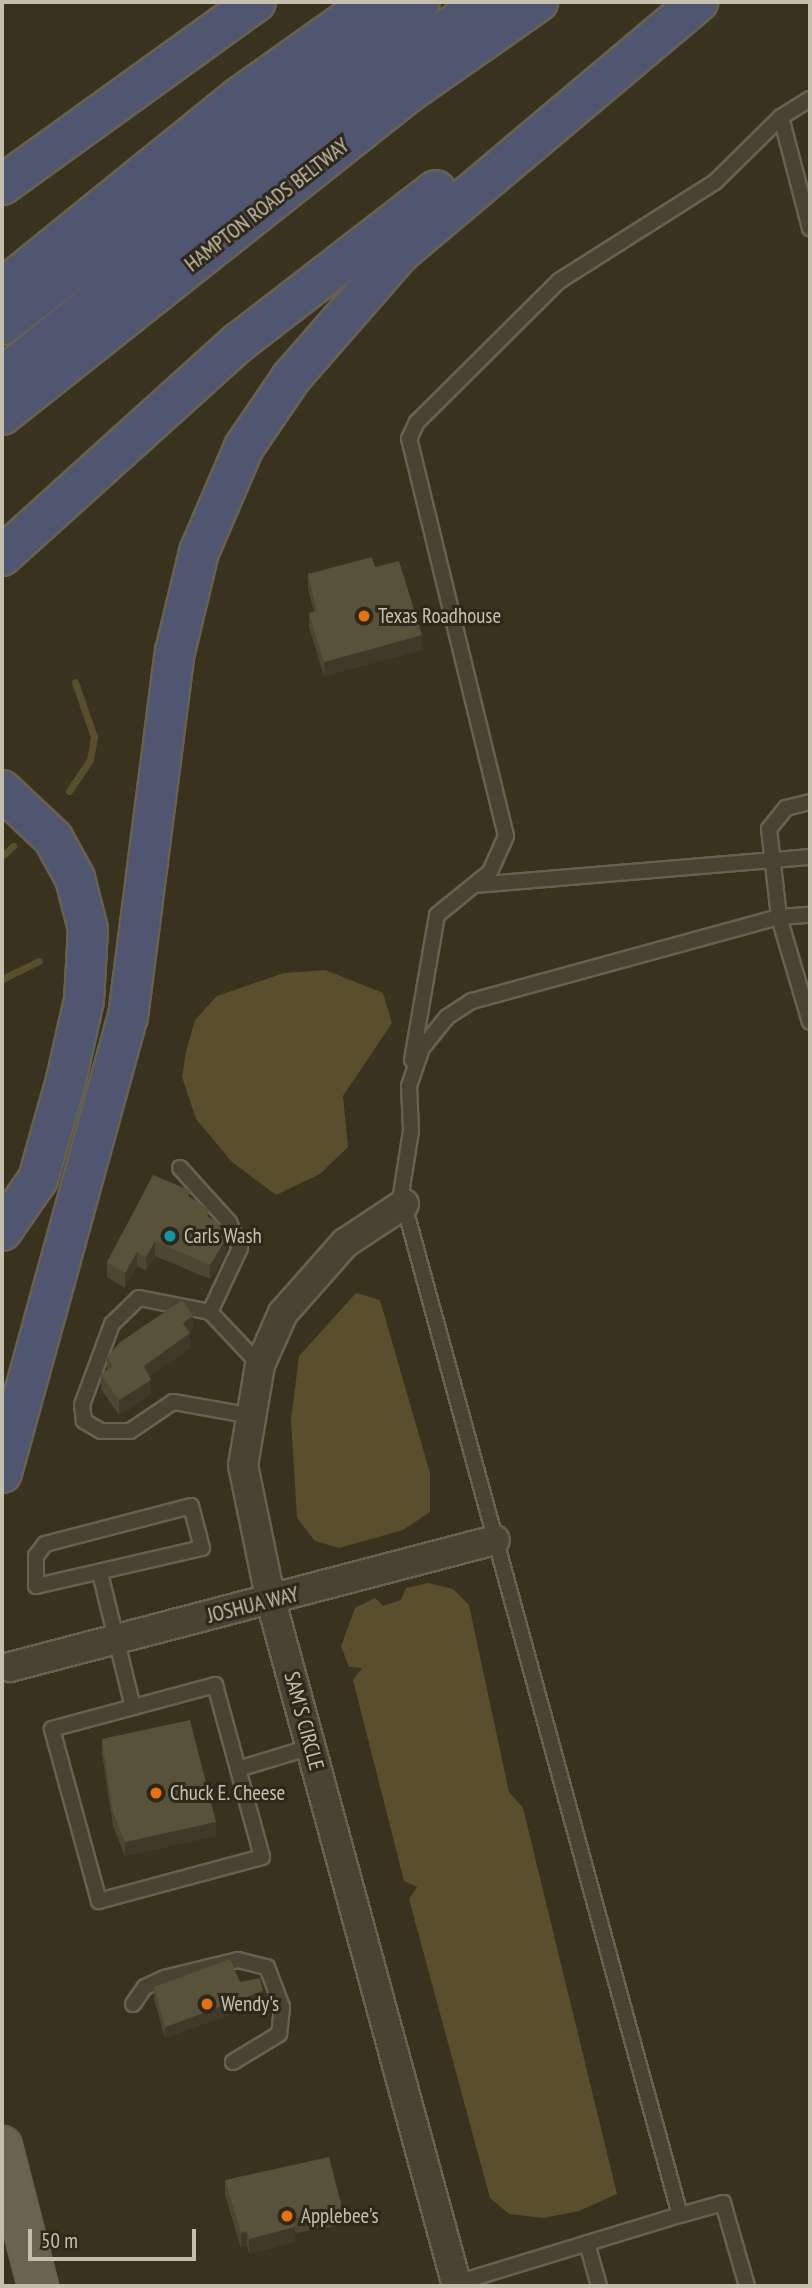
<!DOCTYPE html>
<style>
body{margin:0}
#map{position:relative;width:812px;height:2288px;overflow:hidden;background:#38321f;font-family:"PT Sans Narrow",sans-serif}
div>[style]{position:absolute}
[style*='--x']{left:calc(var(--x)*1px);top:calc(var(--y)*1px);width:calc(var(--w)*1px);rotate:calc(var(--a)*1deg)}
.water>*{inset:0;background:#594f2d}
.stream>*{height:7px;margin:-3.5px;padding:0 3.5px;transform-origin:3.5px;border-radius:3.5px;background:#594f2d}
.roads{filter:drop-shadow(2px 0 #666150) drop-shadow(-2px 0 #666150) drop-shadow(0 2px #666150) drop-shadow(0 -2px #666150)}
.lane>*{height:14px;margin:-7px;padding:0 7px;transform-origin:7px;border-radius:7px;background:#484333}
.street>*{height:28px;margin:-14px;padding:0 14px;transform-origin:14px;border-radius:14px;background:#484333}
.primary>*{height:38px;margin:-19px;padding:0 19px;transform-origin:19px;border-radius:19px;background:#696351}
.highway>*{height:38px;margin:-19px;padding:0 19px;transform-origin:19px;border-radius:19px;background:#50566f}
.wall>*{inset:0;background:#4c4733}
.shaded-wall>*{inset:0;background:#3e3929}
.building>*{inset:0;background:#58523b}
.dots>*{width:19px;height:19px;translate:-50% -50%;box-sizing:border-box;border:4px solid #2d2819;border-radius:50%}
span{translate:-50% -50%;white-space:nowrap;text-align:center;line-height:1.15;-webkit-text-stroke:6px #2d2819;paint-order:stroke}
.street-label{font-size:21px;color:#c5c0ad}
.poi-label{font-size:21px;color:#c5c0ad}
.left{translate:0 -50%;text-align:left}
.frame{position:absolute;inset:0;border:4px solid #c5c0ad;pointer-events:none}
.scale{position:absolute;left:28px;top:2229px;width:168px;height:32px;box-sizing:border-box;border:4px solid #c5c0ad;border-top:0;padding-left:9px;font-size:21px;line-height:24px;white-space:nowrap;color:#c5c0ad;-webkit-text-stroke:5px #2d2819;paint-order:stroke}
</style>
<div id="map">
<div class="water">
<div style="clip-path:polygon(325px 970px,383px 993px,392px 1023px,343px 1096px,348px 1147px,320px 1174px,276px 1195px,232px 1162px,196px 1119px,182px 1077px,186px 1052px,195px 1020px,217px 996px,284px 973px)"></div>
<div style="clip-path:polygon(356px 1293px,380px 1300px,430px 1473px,430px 1512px,403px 1530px,339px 1548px,315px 1541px,297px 1518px,291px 1420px,299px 1356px)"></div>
<div style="clip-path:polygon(428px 1583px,453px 1589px,469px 1605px,509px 1792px,523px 1808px,617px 2194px,579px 2211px,544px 2218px,509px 2214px,490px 2198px,409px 1899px,417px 1887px,404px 1881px,353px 1680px,362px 1668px,349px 1667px,341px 1646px,355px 1608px,375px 1598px,383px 1606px,401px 1600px,406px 1588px)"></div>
</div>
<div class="stream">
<div style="--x:69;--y:791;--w:37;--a:-56"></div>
<div style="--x:90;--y:760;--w:23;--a:-80"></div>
<div style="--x:94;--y:737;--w:58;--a:-109.1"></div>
<div style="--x:2;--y:856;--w:15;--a:-42"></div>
<div style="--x:2;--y:979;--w:41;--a:-25.9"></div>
</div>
<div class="roads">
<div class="lane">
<div style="--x:781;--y:117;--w:115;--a:75.4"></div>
<div style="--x:810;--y:802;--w:25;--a:166"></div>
<div style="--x:786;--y:808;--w:27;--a:129"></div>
<div style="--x:769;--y:829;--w:89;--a:83.5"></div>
<div style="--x:779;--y:917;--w:31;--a:-4"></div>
<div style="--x:476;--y:885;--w:335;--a:-4.8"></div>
<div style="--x:412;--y:1060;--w:147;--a:-80.2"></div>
<div style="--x:437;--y:915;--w:68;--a:-39.1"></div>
<div style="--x:490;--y:872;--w:39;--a:-66"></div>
<div style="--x:506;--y:836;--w:409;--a:-103.7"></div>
<div style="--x:409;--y:439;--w:19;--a:-65"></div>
<div style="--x:417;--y:422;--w:200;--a:-44.8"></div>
<div style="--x:559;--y:281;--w:185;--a:-32.4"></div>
<div style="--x:715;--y:182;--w:93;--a:-44.6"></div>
<div style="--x:781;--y:117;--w:34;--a:-32"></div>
<div style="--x:180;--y:1168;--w:73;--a:47.8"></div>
<div style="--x:229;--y:1222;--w:28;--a:67"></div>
<div style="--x:240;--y:1248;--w:71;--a:115.1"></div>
<div style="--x:247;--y:1415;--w:75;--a:-170"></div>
<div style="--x:173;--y:1402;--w:52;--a:146"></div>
<div style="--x:130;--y:1431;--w:29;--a:180"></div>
<div style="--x:101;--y:1431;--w:20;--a:-150"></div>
<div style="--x:84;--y:1421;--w:16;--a:-97"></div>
<div style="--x:82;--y:1405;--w:86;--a:-69.7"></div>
<div style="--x:112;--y:1324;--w:37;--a:-44"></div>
<div style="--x:139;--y:1298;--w:72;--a:11.2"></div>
<div style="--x:210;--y:1312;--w:73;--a:46.7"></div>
<div style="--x:191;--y:1506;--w:43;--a:75.3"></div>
<div style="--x:202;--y:1548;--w:170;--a:167.1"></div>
<div style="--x:36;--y:1586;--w:30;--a:-90"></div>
<div style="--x:36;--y:1556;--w:15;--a:-53"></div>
<div style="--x:45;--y:1544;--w:151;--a:-14.6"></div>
<div style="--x:100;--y:1573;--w:138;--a:76.2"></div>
<div style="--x:215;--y:1685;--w:178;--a:74.7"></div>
<div style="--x:262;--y:1857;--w:169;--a:164.9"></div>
<div style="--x:99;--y:1901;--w:178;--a:-105.3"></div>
<div style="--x:52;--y:1729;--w:169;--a:-15.1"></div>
<div style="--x:238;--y:1769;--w:76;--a:-16.8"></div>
<div style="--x:133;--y:2004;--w:21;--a:-55"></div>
<div style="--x:145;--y:1987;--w:21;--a:-25"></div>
<div style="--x:164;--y:1978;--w:76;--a:-13.7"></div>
<div style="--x:238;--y:1960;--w:30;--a:14"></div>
<div style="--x:267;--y:1967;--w:43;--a:69.4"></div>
<div style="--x:282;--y:2007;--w:27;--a:96"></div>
<div style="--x:279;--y:2034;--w:54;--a:148.7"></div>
<div style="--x:680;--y:2215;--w:45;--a:-15.6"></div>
<div style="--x:723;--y:2203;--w:86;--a:73.9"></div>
<div style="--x:587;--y:2243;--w:45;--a:74.4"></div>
<div style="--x:457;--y:2283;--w:233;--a:-17"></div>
<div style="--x:680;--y:2215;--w:1058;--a:-105.28"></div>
<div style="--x:401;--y:1194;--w:64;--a:-81"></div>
<div style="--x:411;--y:1131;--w:45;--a:-92.5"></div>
<div style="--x:409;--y:1086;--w:40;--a:-71.1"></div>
<div style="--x:422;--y:1048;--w:40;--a:-51"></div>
<div style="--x:447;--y:1017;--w:30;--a:-33"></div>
<div style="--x:472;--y:1001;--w:318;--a:-15.3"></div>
<div style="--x:779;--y:917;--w:109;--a:73.6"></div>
</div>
<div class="street">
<div style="--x:404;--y:1204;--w:71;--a:146.5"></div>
<div style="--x:345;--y:1243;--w:94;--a:131.5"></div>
<div style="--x:283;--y:1313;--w:57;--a:113.9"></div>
<div style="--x:260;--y:1365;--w:101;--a:99.6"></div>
<div style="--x:243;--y:1465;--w:139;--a:78.4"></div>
<div style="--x:271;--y:1601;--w:710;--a:74.81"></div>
<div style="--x:10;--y:1667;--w:501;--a:-14.67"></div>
</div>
<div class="primary">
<div style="--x:2;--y:2146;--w:145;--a:75.6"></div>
</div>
<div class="highway">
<div style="--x:2;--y:185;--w:313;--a:-35.8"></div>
<div style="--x:2;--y:289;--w:304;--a:-39"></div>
<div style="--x:238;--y:98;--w:166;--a:-35.4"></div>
<div style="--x:2;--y:325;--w:528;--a:-37.69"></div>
<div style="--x:2;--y:377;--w:416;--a:-38.9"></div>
<div style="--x:326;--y:116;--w:196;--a:-35.5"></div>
<div style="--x:2;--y:415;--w:518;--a:-38.42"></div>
<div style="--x:408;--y:93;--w:159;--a:-35"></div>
<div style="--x:2;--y:556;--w:318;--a:-42.1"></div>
<div style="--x:238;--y:343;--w:250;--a:-37.7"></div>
<div style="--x:2;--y:790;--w:70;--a:43.3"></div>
<div style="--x:53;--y:838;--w:46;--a:61.2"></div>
<div style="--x:75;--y:878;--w:53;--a:75.7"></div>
<div style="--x:88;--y:929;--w:71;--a:93.2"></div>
<div style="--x:84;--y:1000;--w:82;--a:102.7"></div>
<div style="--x:66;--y:1080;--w:103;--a:105.8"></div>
<div style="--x:38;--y:1179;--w:63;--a:124.7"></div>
<div style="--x:2;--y:1473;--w:473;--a:-74.6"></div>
<div style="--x:128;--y:1017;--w:368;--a:-82.7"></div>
<div style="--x:175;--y:652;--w:103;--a:-76.5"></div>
<div style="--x:199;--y:552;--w:114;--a:-66.8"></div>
<div style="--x:244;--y:447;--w:83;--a:-55.7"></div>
<div style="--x:291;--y:378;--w:166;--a:-48.9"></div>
<div style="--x:400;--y:253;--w:390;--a:-40.1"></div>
</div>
</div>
<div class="wall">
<div style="clip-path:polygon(375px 567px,422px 650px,324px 676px,309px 627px,309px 613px,314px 612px,308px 589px,308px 574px)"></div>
<div style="clip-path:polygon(191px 1199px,210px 1218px,223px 1237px,226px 1254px,210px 1279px,155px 1256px,146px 1271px,137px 1266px,125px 1288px,107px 1277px,107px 1262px)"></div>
<div style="clip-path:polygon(193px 1330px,190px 1333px,190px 1348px,149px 1377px,151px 1394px,119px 1415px,101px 1389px,101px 1374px,107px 1370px,107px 1357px)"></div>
<div style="clip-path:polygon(102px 1739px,216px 1836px,125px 1856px,113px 1826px,102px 1754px)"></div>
<div style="clip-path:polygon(240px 1982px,263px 2003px,165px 2038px,154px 1999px,154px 1987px)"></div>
<div style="clip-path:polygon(225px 2180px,343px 2211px,343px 2225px,295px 2233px,295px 2242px,249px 2254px,247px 2246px,241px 2248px,225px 2195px)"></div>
</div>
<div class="shaded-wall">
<div style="clip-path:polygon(422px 635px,422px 650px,324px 676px,324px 662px)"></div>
<div style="clip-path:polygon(223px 1226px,223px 1241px,218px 1234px)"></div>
<div style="clip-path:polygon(226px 1239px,226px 1254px,210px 1279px,210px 1265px)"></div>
<div style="clip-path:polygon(155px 1241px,155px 1256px,146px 1271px,146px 1257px)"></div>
<div style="clip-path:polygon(137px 1252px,137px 1266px,125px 1288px,125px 1273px)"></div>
<div style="clip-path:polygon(193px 1316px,193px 1330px,183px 1338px,183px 1323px)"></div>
<div style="clip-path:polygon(190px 1333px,190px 1348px,144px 1381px,144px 1366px)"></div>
<div style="clip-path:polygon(151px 1380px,151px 1394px,119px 1415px,119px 1400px)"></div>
<div style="clip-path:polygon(216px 1822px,216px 1836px,125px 1856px,125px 1842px)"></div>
<div style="clip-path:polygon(263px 1991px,263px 2003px,165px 2038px,165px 2027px)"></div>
<div style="clip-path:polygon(295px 2227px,295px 2242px,249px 2254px,249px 2239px)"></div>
<div style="clip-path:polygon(247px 2231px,247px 2246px,241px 2248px,241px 2233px)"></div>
</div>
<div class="building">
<div style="clip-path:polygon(372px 557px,375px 567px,399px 561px,422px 635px,324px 662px,309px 613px,317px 611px,308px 574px)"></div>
<div style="clip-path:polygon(153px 1175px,191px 1191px,188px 1196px,210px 1210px,207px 1216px,223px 1226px,218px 1234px,226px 1239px,210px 1265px,155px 1241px,146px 1257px,137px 1252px,125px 1273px,107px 1262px)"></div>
<div style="clip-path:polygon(182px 1300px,193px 1316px,183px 1323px,190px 1333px,144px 1366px,151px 1380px,119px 1400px,101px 1374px,113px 1366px,107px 1357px,119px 1343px)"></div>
<div style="clip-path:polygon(190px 1720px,216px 1822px,125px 1842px,113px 1812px,102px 1739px)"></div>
<div style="clip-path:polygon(230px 1959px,240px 1982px,260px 1978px,263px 1991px,165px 2027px,154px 1987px)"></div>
<div style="clip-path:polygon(329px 2157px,343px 2211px,292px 2219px,295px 2227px,249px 2239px,247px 2231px,241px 2233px,225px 2180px)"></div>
</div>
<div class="dots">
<div style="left:364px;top:616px;background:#e8710a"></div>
<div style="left:170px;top:1236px;background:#0f9aa8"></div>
<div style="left:156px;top:1793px;background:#e8710a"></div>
<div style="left:207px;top:2004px;background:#e8710a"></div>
<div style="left:287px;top:2216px;background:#e8710a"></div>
</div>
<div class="street-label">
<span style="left:267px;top:205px;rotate:-38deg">HAMPTON ROADS BELTWAY</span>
<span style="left:253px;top:1605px;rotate:-14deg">JOSHUA WAY</span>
<span style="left:304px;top:1721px;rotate:75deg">SAM'S CIRCLE</span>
</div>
<div class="poi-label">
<span class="left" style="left:378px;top:616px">Texas Roadhouse</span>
<span class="left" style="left:184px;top:1236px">Carls Wash</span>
<span class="left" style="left:170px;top:1793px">Chuck E. Cheese</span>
<span class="left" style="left:221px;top:2004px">Wendy's</span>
<span class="left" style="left:301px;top:2216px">Applebee's</span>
</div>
<div class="frame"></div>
<div class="scale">50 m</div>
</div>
